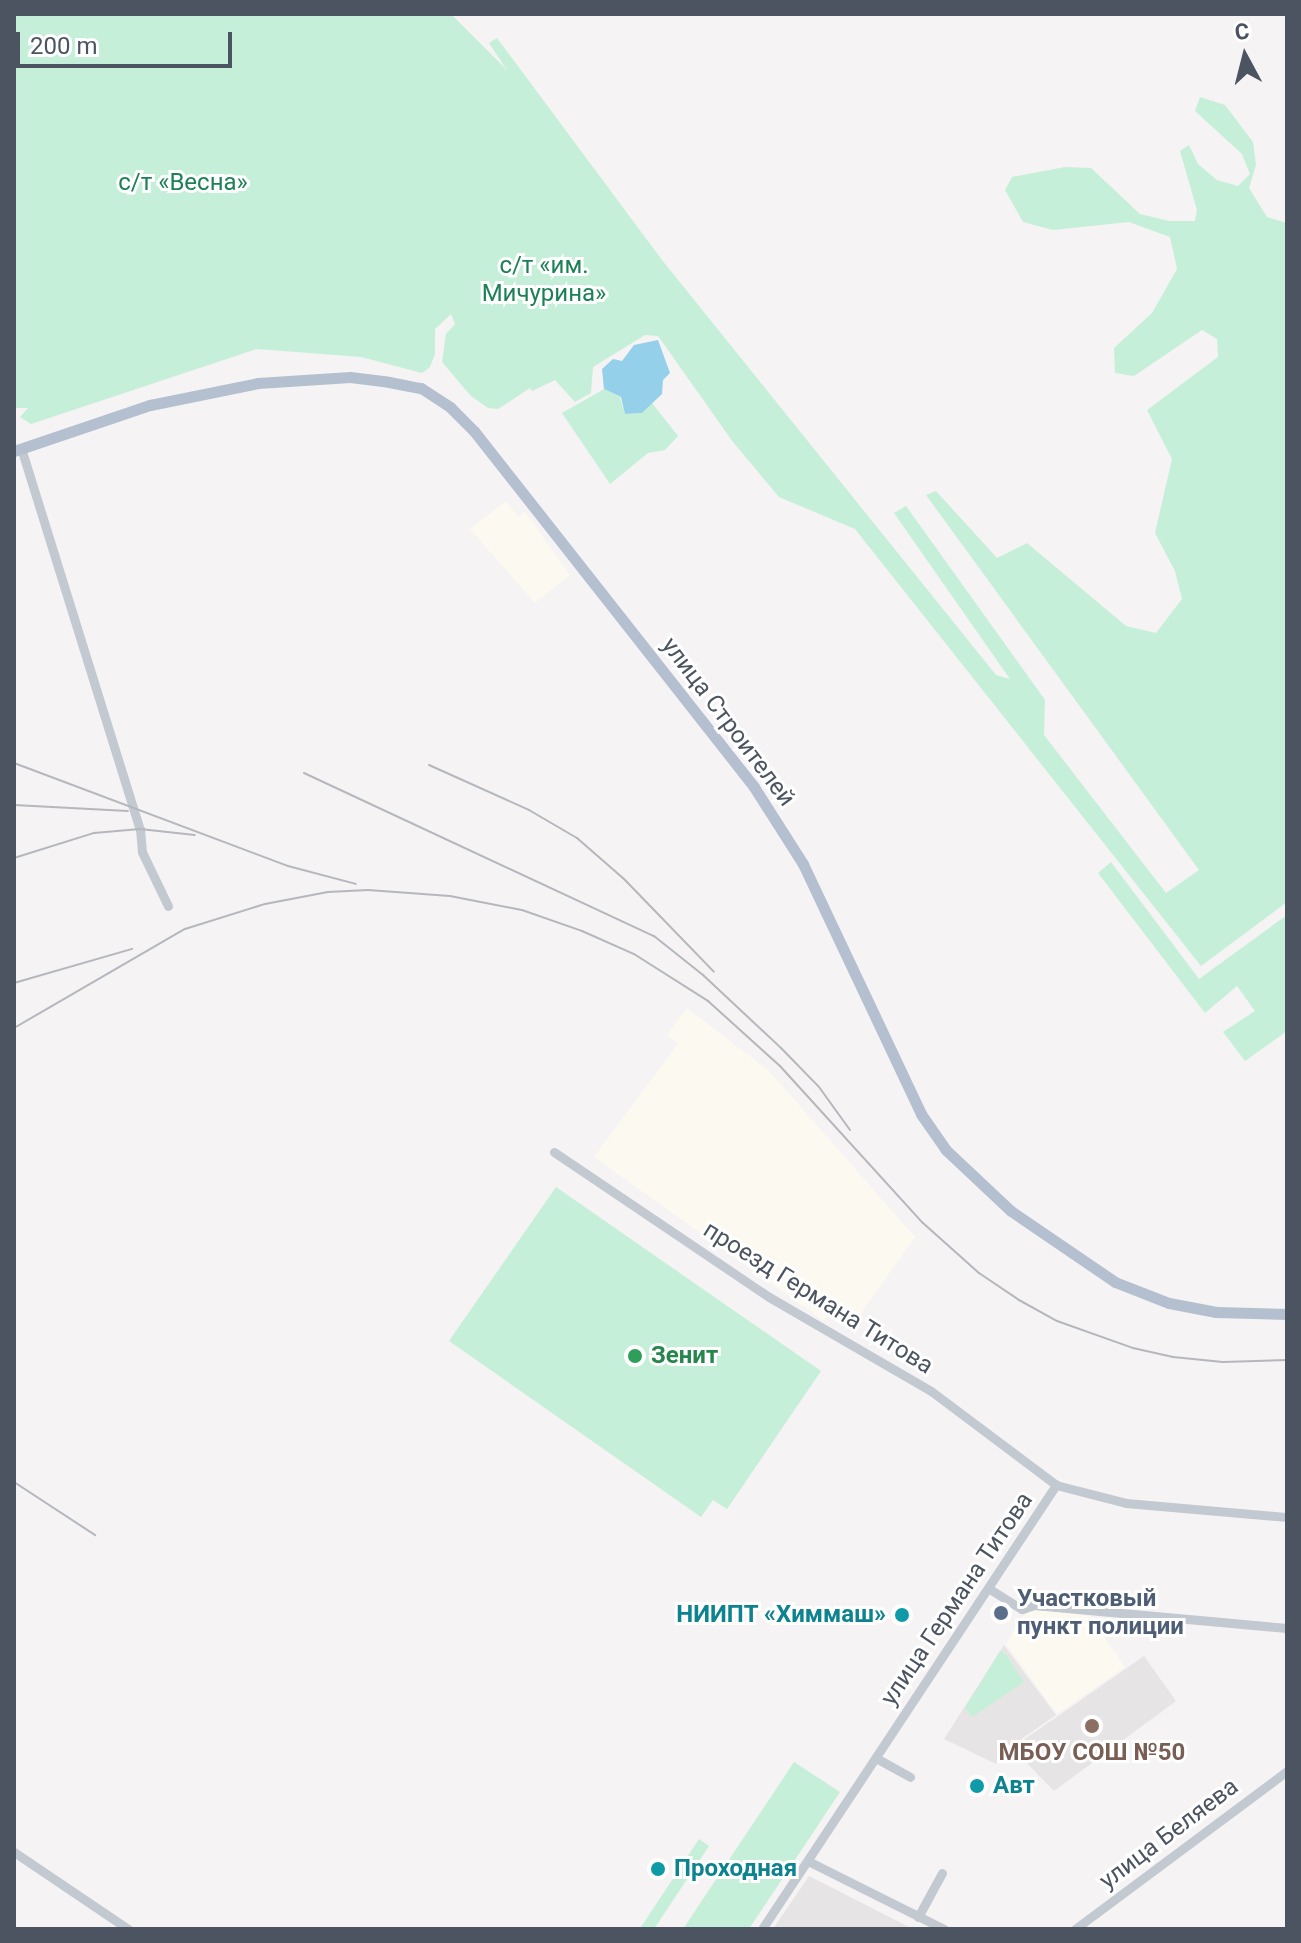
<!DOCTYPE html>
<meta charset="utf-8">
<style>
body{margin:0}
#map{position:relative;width:1301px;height:1943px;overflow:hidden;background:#f5f3f3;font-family:Roboto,sans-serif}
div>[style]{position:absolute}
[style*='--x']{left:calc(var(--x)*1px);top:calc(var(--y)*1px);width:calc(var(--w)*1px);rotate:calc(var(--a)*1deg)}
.commercial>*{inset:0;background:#fcfaf0}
.education>*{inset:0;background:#e6e4e5}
.green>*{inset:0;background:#c5efd9}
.water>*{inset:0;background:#94d0e9}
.minor>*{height:9px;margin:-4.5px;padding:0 4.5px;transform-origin:4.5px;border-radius:4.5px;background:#c2c9d1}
.major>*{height:11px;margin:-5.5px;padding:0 5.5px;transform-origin:5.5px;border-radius:5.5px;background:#b4c0d0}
.rail>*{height:2px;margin:-1px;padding:0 1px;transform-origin:1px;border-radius:1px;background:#b5b7bd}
.dots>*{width:22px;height:22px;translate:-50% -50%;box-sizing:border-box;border:4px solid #fff;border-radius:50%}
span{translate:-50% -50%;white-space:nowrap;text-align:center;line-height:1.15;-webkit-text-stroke:6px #fff;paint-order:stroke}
.park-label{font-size:24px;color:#1c8157}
.street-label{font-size:24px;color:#4b5460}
.leisure-label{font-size:24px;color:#27864d;font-weight:700}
.left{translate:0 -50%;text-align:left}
.service-label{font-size:24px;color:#4e5e75;font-weight:700}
.culture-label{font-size:24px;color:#0d838f;font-weight:700}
.right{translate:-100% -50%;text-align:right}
.education-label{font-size:24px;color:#785e54;font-weight:700}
.frame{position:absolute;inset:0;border:16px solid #4b5460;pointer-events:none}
.north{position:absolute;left:1205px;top:16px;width:80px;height:80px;-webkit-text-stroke:6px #fff;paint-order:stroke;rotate:353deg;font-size:22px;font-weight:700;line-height:32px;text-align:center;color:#4b5460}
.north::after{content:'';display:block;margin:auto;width:28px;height:36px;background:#4b5460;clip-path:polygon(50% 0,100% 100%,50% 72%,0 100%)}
.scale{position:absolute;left:16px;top:32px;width:216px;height:36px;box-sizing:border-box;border:4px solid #4b5460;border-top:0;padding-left:10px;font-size:24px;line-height:28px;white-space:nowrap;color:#4b5460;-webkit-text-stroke:6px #fff;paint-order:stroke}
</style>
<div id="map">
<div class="commercial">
<div style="clip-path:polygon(506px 501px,518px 517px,525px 512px,570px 575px,535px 603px,470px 529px)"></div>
<div style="clip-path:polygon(687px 1008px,769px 1071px,915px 1237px,852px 1326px,839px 1318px,842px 1314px,834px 1308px,824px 1321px,594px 1157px,678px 1044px,667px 1035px)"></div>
<div style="clip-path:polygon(1033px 1609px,1090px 1616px,1125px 1667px,1057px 1714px,1006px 1644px,1021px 1618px)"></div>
</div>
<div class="education">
<div style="clip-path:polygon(1004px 1645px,1056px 1715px,1004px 1751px,996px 1764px,944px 1739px)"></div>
<div style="clip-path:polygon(1144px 1656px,1176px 1701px,1054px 1791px,1012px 1748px)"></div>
<div style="clip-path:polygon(809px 1876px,858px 1901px,913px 1929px,773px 1929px)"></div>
</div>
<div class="green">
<div style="clip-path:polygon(14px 14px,451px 14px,507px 70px,489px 43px,497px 38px,662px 260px,996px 675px,1010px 679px,894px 513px,906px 506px,1045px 700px,1044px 735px,1166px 893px,1199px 870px,926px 495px,936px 491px,997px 558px,1027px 543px,1126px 626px,1156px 633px,1182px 599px,1175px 571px,1155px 533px,1172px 459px,1147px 410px,1218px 357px,1217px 339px,1202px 330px,1134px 376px,1115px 373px,1114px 348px,1152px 313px,1177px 269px,1170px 237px,1129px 222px,1053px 230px,1023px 222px,1005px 190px,1012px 177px,1065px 167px,1091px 168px,1140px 214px,1169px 221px,1195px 221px,1197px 210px,1180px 151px,1189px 145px,1198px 164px,1217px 180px,1238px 186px,1250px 174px,1242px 154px,1195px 111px,1200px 97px,1225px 105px,1253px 142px,1256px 165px,1249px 188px,1267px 217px,1287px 223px,1287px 902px,1201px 966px,855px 529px,779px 497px,733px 442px,658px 336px,645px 335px,593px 367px,591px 393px,575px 402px,555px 380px,532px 391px,530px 388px,498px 409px,488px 408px,471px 396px,442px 362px,446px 334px,455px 324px,451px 314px,435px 329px,435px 354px,430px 367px,422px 373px,361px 357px,257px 349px,31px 424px,20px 417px,28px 408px,14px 408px)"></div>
<div style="clip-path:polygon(604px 389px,620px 397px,625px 414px,642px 413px,652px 403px,678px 436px,665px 450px,648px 453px,610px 484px,562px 413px)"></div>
<div style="clip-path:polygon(1111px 862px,1199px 979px,1287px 915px,1287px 1031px,1245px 1061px,1223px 1032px,1255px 1011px,1237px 986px,1205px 1013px,1098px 873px)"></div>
<div style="clip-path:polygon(556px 1187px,821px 1371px,727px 1509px,713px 1500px,701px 1517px,449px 1341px)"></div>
<div style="clip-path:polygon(1000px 1651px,1006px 1654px,1024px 1682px,972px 1717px,965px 1708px)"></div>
<div style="clip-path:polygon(794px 1762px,840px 1792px,749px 1929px,683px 1929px)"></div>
<div style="clip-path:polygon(699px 1839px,709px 1846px,654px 1929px,644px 1929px,641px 1927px)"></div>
</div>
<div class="water">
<div style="clip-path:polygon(658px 340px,670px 373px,663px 380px,662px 394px,642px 413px,625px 414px,621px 397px,604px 389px,602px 369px,613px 359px,622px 361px,634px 345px)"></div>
</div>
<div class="minor">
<div style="--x:21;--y:448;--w:399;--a:72.7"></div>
<div style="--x:140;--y:829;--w:23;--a:85"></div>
<div style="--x:142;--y:852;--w:60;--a:64.3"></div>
<div style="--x:554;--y:1152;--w:259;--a:34"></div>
<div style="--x:769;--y:1297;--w:187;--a:30.1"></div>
<div style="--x:931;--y:1391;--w:156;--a:36.9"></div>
<div style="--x:1056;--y:1485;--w:72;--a:14.4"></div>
<div style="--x:1126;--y:1503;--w:162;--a:5"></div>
<div style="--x:988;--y:1588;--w:40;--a:32"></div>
<div style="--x:1022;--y:1609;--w:13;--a:-18"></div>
<div style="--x:1034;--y:1605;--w:254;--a:5.2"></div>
<div style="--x:876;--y:1758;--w:39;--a:29"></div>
<div style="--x:14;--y:1852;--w:138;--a:34"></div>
<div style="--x:808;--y:1861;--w:152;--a:26.6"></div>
<div style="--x:918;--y:1917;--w:50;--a:-61.4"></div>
<div style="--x:762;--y:1929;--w:533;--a:-56.49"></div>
<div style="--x:1075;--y:1929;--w:264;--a:-36.7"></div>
</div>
<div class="major">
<div style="--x:14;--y:451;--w:144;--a:-18.7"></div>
<div style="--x:150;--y:405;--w:110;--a:-11.5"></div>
<div style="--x:258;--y:383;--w:92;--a:-3.7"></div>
<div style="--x:350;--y:377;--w:39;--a:7"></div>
<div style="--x:389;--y:382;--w:33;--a:11"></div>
<div style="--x:421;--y:388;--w:35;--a:33"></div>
<div style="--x:450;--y:407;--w:34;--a:45"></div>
<div style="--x:474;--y:431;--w:453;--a:51.8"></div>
<div style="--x:754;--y:787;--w:91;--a:57.5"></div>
<div style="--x:803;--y:864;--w:276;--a:64.7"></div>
<div style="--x:921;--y:1114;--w:44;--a:55.2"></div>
<div style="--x:946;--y:1150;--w:89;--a:43.2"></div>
<div style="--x:1011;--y:1211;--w:126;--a:34.3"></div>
<div style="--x:1115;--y:1282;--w:58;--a:21.3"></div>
<div style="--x:1169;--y:1303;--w:48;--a:10.8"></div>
<div style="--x:1216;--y:1312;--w:71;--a:1.6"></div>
</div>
<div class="rail">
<div style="--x:14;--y:763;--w:293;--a:20.6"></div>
<div style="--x:288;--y:866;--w:70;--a:14.8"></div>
<div style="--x:429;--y:765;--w:110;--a:24.2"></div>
<div style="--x:529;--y:810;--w:56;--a:30.3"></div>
<div style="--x:577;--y:838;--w:62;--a:41.1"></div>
<div style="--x:624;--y:879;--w:129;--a:45.9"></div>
<div style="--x:304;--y:773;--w:386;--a:25"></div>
<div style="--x:654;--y:936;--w:63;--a:38.5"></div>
<div style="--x:703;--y:975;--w:107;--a:43.1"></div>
<div style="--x:781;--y:1048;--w:54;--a:45.7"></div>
<div style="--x:819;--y:1087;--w:53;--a:54.2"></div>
<div style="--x:14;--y:805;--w:114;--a:3"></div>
<div style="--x:14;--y:858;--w:84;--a:-17.4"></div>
<div style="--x:94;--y:833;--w:46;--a:-5"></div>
<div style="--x:140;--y:829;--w:55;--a:6.2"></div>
<div style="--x:14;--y:983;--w:123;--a:-16.1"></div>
<div style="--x:14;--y:1028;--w:198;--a:-30.1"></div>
<div style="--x:185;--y:929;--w:84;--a:-17.4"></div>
<div style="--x:265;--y:904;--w:64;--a:-10.8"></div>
<div style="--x:328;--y:892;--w:40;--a:-2.9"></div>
<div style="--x:368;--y:890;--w:82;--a:4.2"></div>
<div style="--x:450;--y:896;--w:73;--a:11"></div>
<div style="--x:522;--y:910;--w:64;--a:19.3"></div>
<div style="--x:582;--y:931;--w:57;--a:23.9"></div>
<div style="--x:634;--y:954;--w:88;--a:32.4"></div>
<div style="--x:708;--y:1001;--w:97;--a:42.1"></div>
<div style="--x:780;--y:1066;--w:212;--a:47.7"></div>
<div style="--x:923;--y:1223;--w:75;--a:41.8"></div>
<div style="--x:979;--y:1273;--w:48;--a:34"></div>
<div style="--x:1019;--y:1300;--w:43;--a:28.9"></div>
<div style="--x:1057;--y:1321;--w:81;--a:19.6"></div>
<div style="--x:1133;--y:1348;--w:41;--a:12.7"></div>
<div style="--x:1173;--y:1357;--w:50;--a:5.7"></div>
<div style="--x:1223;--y:1362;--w:64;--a:-1.8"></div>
<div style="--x:14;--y:1482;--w:97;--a:33.2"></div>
</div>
<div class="dots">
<div style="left:635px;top:1356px;background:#2e9e5b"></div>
<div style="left:1001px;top:1613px;background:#5c6f8a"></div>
<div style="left:902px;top:1615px;background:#0f9aa8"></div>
<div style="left:1092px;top:1726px;background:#8d6e63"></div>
<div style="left:977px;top:1786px;background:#0f9aa8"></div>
<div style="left:658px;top:1869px;background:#0f9aa8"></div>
</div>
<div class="park-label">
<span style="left:183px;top:183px">с/т «Весна»</span>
<span style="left:544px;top:280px">с/т «им.<br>Мичурина»</span>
</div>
<div class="street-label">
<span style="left:728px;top:722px;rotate:53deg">улица Строителей</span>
<span style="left:818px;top:1298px;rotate:32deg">проезд Германа Титова</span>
<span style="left:957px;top:1599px;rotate:-56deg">улица Германа Титова</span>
<span style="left:1169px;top:1834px;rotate:-37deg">улица Беляева</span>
</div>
<div class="leisure-label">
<span class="left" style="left:651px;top:1356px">Зенит</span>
</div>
<div class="service-label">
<span class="left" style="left:1017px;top:1613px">Участковый<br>пункт полиции</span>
</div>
<div class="culture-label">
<span class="right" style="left:886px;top:1615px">НИИПТ «Химмаш»</span>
<span class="left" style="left:993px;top:1786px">Авт</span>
<span class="left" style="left:674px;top:1869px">Проходная</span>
</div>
<div class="education-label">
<span style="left:1092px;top:1753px">МБОУ СОШ №50</span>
</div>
<div class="frame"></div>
<div class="north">С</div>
<div class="scale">200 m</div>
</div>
